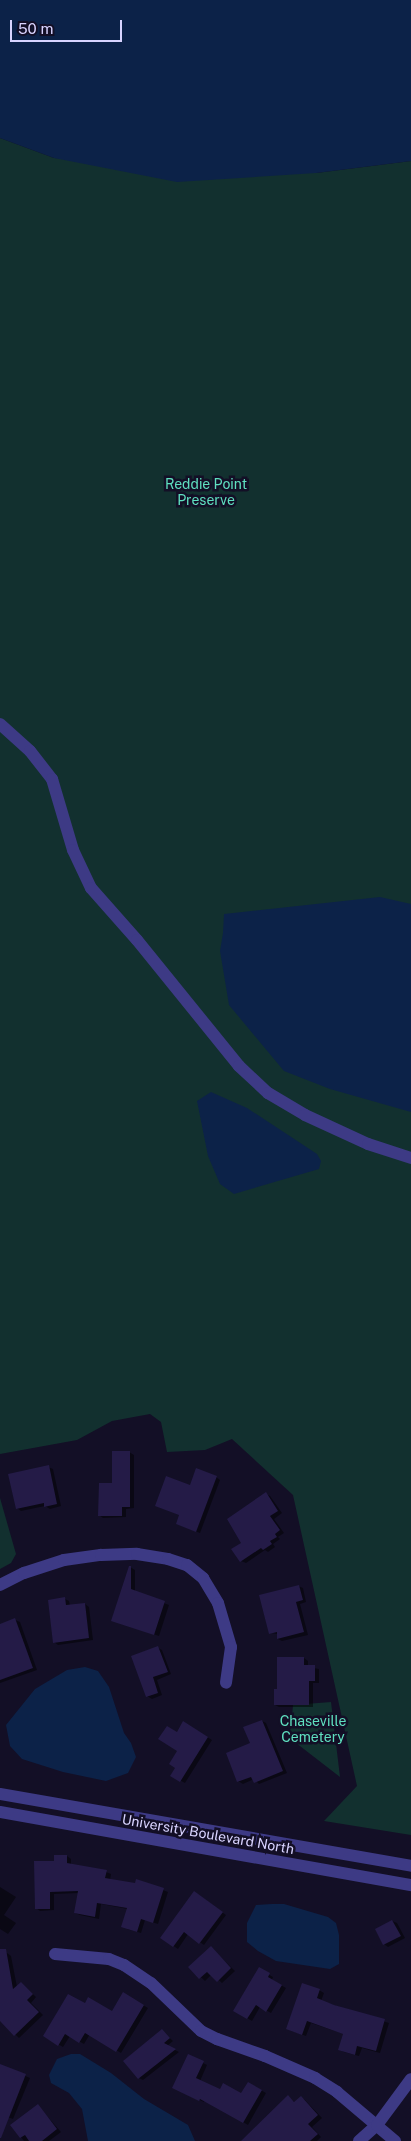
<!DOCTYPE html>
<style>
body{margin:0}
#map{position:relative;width:411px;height:2141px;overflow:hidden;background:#130f26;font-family:"Public Sans",sans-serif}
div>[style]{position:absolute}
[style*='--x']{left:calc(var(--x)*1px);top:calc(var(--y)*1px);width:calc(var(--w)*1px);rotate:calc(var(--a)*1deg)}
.green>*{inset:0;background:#12302f}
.water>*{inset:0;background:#0c2248}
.shadow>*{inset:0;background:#0007}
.building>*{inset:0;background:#241b47}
.minor>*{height:12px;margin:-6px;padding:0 6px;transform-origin:6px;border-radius:6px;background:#3d3a85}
span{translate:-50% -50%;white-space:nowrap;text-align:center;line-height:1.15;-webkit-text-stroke:5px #130f26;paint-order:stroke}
.park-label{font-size:14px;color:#5fe0c0}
.street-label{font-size:14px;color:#d9d4ff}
.scale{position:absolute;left:10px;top:20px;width:112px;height:22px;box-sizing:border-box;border:2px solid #d9d4ff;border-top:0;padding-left:6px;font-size:15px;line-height:18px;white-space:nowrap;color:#d9d4ff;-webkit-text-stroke:4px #130f26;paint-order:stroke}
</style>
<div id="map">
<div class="green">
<div style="clip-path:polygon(0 138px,54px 158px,316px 173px,411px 161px,411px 1835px,324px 1821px,357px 1786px,293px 1495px,232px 1439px,205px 1450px,167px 1452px,161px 1422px,150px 1414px,112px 1421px,77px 1440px,0 1454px)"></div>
<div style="clip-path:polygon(0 1498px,16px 1554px,11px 1563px,0 1569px)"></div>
<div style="clip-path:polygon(331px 1702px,340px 1777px,287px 1736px,291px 1728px,293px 1705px)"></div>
</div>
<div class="water">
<div style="clip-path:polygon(0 0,411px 0,411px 161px,316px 173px,177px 182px,54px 158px,0 138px)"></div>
<div style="clip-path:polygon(380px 897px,411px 904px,411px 1112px,330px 1089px,284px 1071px,229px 1005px,220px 951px,223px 933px,224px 914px)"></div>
<div style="clip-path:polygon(211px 1092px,247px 1108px,317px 1154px,321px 1161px,319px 1169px,234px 1194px,220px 1184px,208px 1156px,197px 1101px)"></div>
<div style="clip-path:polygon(85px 1667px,98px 1671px,109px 1687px,124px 1733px,131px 1743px,136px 1757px,128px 1773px,106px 1781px,63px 1772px,22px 1759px,10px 1746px,6px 1725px,35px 1689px,67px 1670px)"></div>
<div style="clip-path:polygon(272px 1904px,284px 1904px,328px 1917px,336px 1923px,339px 1935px,339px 1964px,330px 1969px,276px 1961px,258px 1951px,247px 1942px,247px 1923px,256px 1905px)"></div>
<div style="clip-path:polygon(71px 2054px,80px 2054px,111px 2073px,144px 2099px,188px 2125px,195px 2141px,88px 2141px,82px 2109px,69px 2093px,51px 2083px,49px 2075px,57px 2059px)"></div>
</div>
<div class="shadow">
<div style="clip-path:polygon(129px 1452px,134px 1455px,134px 1508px,126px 1509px,126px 1517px,103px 1518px,99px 1515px)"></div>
<div style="clip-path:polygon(48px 1467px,53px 1469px,61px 1506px,50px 1509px,45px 1506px,21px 1511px,17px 1508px)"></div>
<div style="clip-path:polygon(216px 1477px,220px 1480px,200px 1533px,177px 1524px,191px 1486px)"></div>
<div style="clip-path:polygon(266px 1494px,270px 1496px,282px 1513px,274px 1519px,284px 1533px,278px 1537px,280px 1539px,273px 1544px,275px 1547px,268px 1552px,265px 1550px,246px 1563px,241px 1561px,242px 1543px)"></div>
<div style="clip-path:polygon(130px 1567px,135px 1570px,135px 1592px,169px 1605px,159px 1636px,112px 1620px)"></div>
<div style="clip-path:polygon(298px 1586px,303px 1588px,306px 1602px,300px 1604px,308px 1635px,282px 1641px,278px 1639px,278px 1634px,270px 1633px)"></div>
<div style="clip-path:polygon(65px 1599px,69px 1601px,70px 1606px,85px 1604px,89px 1607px,93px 1640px,58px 1645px,54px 1642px)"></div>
<div style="clip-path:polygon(15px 1620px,20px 1622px,37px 1670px,0 1683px,0 1625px)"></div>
<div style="clip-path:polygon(158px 1648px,162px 1650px,171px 1674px,157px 1680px,162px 1695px,152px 1699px,147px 1696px)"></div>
<div style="clip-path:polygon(278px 1658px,304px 1658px,308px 1661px,308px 1667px,319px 1669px,319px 1683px,313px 1683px,313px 1707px,279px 1707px,275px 1705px,278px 1690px)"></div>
<div style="clip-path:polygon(262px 1721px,266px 1723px,287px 1773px,259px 1784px,254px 1779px,243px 1784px,238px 1781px)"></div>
<div style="clip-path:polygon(184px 1723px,212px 1740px,185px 1783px,172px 1776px,177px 1768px,179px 1750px,177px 1733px)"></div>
<div style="clip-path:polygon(67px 1856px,71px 1859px,71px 1865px,106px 1872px,111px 1874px,110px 1880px,135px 1885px,137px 1880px,168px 1892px,158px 1924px,145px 1920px,141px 1933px,127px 1929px,128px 1909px,101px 1904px,99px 1919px,80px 1915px,75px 1913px,79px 1893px,54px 1894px,54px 1910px,40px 1911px,36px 1908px,55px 1862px)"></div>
<div style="clip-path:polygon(0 1887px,16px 1897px,4px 1915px,16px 1923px,8px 1934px,0 1929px)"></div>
<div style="clip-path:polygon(199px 1895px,226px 1915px,204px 1945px,188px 1934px,178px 1949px,163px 1939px)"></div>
<div style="clip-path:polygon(392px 1921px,397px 1923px,405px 1938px,388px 1947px,384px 1944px)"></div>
<div style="clip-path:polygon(211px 1948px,235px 1971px,222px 1983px,212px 1974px,205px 1981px,190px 1967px)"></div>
<div style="clip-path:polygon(7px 1953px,11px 1956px,17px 1987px,21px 1983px,36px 1997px,31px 2003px,43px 2015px,19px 2038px,0 2019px,0 1954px)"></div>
<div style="clip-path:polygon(259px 1969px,273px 1977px,272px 1980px,286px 1988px,271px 2013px,260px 2007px,252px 2021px,234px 2010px)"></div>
<div style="clip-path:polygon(319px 1990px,324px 1993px,321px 2001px,389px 2023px,380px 2053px,362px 2048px,359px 2056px,344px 2052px,340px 2050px,344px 2034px,311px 2023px,306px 2036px,292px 2031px)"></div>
<div style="clip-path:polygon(124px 1994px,148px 2008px,121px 2053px,90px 2034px,84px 2044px,70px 2036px,63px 2047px,44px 2036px,85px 2005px,113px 2013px)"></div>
<div style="clip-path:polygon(162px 2031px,173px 2041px,167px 2046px,179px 2052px,143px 2080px,139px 2078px)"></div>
<div style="clip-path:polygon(203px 2063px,207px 2065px,200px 2081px,221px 2090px,242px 2095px,248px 2083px,266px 2093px,248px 2125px,205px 2100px,204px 2102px,178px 2090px)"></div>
<div style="clip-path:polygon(0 2065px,30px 2078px,13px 2119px,0 2114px)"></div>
<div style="clip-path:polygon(288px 2097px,296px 2103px,301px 2098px,305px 2100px,322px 2118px,312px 2127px,321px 2137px,317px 2141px,243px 2141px)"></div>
<div style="clip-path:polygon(38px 2106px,61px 2132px,49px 2141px,24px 2141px,12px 2125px)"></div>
</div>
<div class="building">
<div style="clip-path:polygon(112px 1451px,130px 1451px,130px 1507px,122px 1507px,122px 1516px,98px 1516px,99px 1483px,112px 1483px)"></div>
<div style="clip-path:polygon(49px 1465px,57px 1504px,44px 1507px,44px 1503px,16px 1509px,8px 1474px)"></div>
<div style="clip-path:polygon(196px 1468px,217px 1476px,196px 1532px,176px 1524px,179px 1515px,155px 1506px,166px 1476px,190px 1485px)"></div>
<div style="clip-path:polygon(266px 1492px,278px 1511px,270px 1516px,280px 1530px,275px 1534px,277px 1537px,270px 1541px,272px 1544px,263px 1550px,261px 1548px,240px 1562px,231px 1549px,241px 1543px,227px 1519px)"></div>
<div style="clip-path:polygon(129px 1566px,131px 1566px,131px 1589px,165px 1601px,154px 1635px,111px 1621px)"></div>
<div style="clip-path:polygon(299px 1585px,303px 1600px,296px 1602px,304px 1632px,277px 1639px,277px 1632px,269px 1634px,259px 1595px)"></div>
<div style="clip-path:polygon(65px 1597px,66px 1605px,85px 1603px,89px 1638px,53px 1643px,48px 1600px)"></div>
<div style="clip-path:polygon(15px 1618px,33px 1668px,0 1680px,0 1624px)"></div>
<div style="clip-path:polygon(158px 1646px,168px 1672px,153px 1677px,158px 1693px,146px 1697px,131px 1656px)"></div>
<div style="clip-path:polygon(277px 1657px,304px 1657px,304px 1665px,315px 1665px,315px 1681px,309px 1681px,309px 1705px,274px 1705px,274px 1689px,277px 1689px)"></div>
<div style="clip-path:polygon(262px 1720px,283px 1771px,254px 1783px,251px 1777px,237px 1782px,226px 1753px,250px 1743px,243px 1727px)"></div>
<div style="clip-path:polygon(183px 1721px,208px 1737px,180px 1782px,170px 1776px,175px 1768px,169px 1764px,177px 1751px,158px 1739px,167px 1726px,177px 1732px)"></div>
<div style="clip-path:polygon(54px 1855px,67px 1855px,67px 1863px,107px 1870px,105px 1878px,135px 1883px,136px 1879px,164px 1888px,153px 1923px,141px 1919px,137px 1932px,121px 1927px,127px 1908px,97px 1903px,95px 1917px,74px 1913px,78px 1891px,50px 1892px,50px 1909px,35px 1909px,34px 1861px,54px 1861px)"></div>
<div style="clip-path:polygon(194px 1891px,223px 1912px,199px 1944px,184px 1932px,173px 1947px,160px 1938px)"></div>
<div style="clip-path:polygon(392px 1920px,401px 1936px,383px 1945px,375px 1929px)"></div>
<div style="clip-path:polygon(211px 1946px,231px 1968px,217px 1982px,207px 1972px,199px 1979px,188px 1967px)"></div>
<div style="clip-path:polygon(0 1949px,6px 1949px,13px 1989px,21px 1982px,33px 1994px,27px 2000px,39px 2012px,14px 2036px,0 2021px)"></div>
<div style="clip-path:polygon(259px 1967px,270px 1973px,268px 1977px,282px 1985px,266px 2012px,256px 2005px,247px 2019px,233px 2011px)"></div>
<div style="clip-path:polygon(302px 1983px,320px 1989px,317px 1998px,334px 2005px,385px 2019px,376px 2051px,357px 2046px,355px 2055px,338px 2050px,343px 2034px,307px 2021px,302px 2035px,286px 2029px)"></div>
<div style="clip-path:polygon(123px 1992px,144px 2005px,116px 2052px,85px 2033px,79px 2043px,65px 2034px,58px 2046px,43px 2036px,68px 1994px,85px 2003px,88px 1997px,112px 2011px)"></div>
<div style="clip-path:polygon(162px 2029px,170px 2038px,164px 2043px,176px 2049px,138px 2079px,123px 2061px)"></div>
<div style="clip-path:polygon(188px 2054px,204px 2061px,196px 2078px,220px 2089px,223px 2083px,241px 2093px,248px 2082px,262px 2090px,243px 2123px,200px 2099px,199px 2101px,172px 2088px)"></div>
<div style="clip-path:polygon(0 2064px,26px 2074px,1px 2138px,0 2138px)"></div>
<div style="clip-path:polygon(288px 2095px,294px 2102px,301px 2096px,318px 2115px,308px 2124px,318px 2134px,310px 2141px,241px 2141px)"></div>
<div style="clip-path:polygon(38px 2104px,57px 2129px,42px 2141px,29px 2141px,25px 2135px,20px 2138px,10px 2125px)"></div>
</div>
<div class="minor">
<div style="--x:0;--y:724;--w:40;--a:42"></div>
<div style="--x:30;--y:751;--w:36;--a:52"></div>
<div style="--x:52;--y:779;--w:74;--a:73.5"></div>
<div style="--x:73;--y:850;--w:42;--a:64.7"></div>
<div style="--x:91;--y:888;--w:69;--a:48.5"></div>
<div style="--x:137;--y:940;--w:162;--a:51"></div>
<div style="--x:239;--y:1066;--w:40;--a:43"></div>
<div style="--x:268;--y:1093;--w:43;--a:30.7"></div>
<div style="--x:305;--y:1115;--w:69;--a:24.7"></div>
<div style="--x:368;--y:1144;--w:45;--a:18"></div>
<div style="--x:0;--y:1585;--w:27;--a:-27"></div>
<div style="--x:24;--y:1573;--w:42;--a:-18"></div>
<div style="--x:64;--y:1560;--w:37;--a:-8"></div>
<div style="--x:101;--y:1555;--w:36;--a:-2"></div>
<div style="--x:137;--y:1554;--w:31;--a:9"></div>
<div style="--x:168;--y:1559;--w:20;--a:18"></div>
<div style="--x:187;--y:1565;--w:21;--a:39"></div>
<div style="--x:203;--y:1578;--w:29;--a:59"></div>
<div style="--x:218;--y:1603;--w:46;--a:73.5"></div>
<div style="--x:231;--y:1647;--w:36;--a:98"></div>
<div style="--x:0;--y:1794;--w:417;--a:9.9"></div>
<div style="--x:0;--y:1812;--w:417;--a:10.1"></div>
<div style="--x:55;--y:1954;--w:54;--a:5.3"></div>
<div style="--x:109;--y:1959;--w:16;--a:22"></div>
<div style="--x:124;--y:1965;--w:32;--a:34"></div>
<div style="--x:151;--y:1983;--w:69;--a:43.8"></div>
<div style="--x:201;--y:2031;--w:18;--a:27"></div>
<div style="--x:217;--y:2039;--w:51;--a:19.5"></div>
<div style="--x:265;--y:2056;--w:55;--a:23.7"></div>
<div style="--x:315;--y:2078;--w:26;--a:32"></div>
<div style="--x:337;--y:2092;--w:76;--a:40.2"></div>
<div style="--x:359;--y:2141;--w:24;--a:-42"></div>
<div style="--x:377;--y:2125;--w:57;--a:-53.5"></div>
</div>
<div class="park-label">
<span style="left:206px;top:492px">Reddie Point<br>Preserve</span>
<span style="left:313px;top:1729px">Chaseville<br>Cemetery</span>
</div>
<div class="street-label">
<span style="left:208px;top:1834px;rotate:10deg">University Boulevard North</span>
</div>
<div class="scale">50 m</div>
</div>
